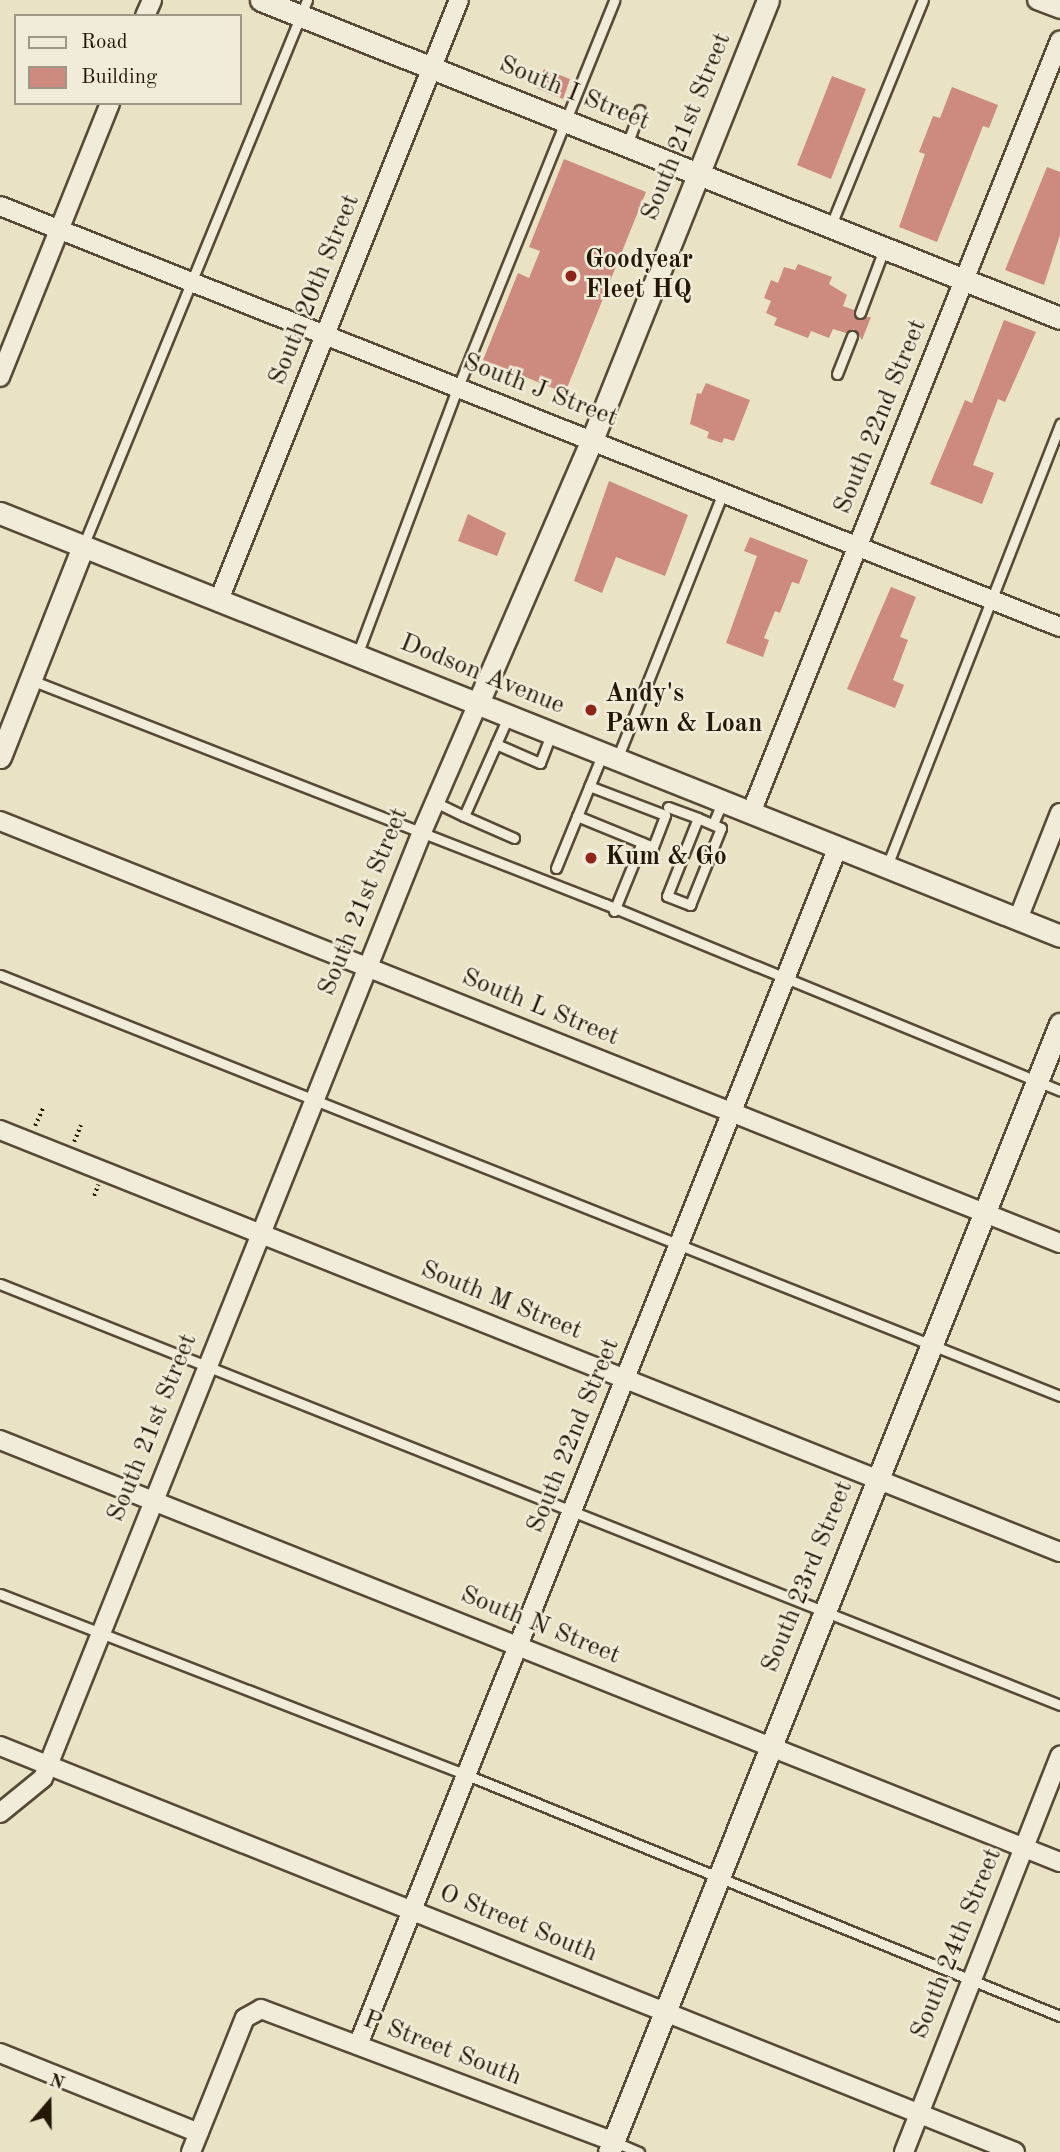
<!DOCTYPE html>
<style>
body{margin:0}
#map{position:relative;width:1060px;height:2152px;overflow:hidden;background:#eae2c5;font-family:"Old Standard TT",serif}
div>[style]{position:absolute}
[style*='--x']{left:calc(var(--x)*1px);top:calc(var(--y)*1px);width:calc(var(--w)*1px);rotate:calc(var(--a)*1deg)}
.building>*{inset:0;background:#cc8b7e}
.path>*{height:3.5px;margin-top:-1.75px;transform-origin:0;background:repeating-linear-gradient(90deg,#241706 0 2px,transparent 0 5.5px)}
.roads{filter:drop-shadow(2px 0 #564a36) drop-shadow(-2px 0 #564a36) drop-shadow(0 2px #564a36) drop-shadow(0 -2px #564a36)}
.service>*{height:9px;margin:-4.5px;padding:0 4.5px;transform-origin:4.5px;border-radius:4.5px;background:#f1ecd9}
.minor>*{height:18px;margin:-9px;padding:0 9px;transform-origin:9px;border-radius:9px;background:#f1ecd9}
.tertiary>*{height:21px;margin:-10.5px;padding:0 10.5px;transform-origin:10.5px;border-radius:10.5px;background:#f1ecd9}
.dots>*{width:19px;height:19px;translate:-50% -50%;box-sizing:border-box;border:4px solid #f1ecd9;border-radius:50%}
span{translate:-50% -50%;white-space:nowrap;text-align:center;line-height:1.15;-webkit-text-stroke:5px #f1ecd9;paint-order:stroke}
.street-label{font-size:26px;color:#241706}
.poi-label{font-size:26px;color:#241706;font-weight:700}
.left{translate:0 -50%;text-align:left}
.legend{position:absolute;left:14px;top:14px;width:228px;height:91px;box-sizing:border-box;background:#f1ecd9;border:2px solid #9f9785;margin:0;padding:9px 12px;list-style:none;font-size:21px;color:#241706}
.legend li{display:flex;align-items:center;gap:14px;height:35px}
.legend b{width:35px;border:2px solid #9f9785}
.north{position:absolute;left:14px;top:2068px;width:70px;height:70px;-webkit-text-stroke:5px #f1ecd9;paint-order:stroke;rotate:20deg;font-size:19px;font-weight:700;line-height:28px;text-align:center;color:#241706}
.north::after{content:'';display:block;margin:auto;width:24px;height:32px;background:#241706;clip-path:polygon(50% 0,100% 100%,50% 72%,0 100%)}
</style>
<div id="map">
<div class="building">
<div style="clip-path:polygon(544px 69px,570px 79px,563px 99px,536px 88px)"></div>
<div style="clip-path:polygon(832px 76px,866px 89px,831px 179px,797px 165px)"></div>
<div style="clip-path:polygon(952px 87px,998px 105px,989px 128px,983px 126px,937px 242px,899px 227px,925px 154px,919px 152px,933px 116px,940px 118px)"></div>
<div style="clip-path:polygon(564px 159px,646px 192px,565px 393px,483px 360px,518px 273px,529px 278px,540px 251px,529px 247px)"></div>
<div style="clip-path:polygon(1047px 167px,1060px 172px,1060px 235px,1044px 285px,1005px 270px)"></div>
<div style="clip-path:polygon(798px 264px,832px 277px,829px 284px,847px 295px,843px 306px,854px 310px,855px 318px,871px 317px,862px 340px,854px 329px,846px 333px,833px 329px,829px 338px,811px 331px,808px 338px,774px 325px,777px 318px,766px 313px,771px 301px,764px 298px,771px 280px,778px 283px,784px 267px,795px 270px)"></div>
<div style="clip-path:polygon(1004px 320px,1036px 332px,1005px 402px,998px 399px,973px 465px,994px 473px,982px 504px,930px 484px,965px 400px,972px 403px)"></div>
<div style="clip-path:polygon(706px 383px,750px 400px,734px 441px,724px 438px,722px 443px,707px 438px,709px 432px,690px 424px,697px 393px,701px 394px)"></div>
<div style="clip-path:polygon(609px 481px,688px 515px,665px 576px,616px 557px,602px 593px,574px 581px)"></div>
<div style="clip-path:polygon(468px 514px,506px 533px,497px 556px,458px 541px)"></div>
<div style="clip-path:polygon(750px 537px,808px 560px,799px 584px,792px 582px,780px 613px,775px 611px,764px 638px,769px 640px,763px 657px,726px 643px,757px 556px,744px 551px)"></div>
<div style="clip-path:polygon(891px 587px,916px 597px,900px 637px,908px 640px,893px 680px,904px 685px,895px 708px,847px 689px)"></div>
</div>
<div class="path">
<div style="--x:35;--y:1126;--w:20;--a:-66"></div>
<div style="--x:74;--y:1142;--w:18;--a:-68"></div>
<div style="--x:94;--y:1196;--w:12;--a:-70"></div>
</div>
<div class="roads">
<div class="service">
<div style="--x:627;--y:145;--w:37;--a:-70"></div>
<div style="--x:831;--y:225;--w:243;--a:-67.8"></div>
<div style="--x:860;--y:313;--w:68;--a:-69.4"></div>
<div style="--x:837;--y:374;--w:41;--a:-68.5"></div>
<div style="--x:83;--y:546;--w:590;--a:-67.69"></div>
<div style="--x:357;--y:655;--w:286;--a:-69.4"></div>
<div style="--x:458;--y:387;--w:417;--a:-68"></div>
<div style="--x:31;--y:680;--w:616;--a:21.32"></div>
<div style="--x:605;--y:904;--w:492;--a:22.3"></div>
<div style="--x:496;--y:744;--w:30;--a:-66"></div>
<div style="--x:617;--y:759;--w:286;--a:-68.3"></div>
<div style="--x:435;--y:802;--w:32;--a:26"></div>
<div style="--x:668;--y:807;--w:32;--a:20"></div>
<div style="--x:698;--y:818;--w:84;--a:111.7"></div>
<div style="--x:667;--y:896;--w:25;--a:21"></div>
<div style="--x:690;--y:905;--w:83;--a:-68.1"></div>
<div style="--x:721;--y:828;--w:25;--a:-157"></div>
<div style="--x:577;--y:816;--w:82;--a:22.2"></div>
<div style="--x:653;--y:847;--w:34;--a:-69"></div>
<div style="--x:665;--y:815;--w:81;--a:-159.1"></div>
<div style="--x:713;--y:824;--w:25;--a:-67"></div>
<div style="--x:514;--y:838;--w:55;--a:-156.3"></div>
<div style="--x:464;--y:816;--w:79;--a:-66"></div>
<div style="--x:496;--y:744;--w:48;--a:23.4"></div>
<div style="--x:540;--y:763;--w:31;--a:-69"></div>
<div style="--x:887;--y:866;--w:475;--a:-68.6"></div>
<div style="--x:556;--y:868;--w:122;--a:-67.8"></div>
<div style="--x:614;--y:911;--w:74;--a:-67.9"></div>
<div style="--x:0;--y:975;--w:1141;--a:21.66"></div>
<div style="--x:0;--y:1284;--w:1141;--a:21.66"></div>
<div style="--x:0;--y:1594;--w:501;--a:21.19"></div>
<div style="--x:467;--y:1775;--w:640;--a:22.12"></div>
<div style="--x:615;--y:2142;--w:26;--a:23"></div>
</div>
<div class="minor">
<div style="--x:1037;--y:0;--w:25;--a:21"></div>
<div style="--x:145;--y:16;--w:17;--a:-66"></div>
<div style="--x:0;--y:206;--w:1141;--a:21.66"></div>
<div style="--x:0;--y:377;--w:295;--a:-68.1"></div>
<div style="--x:219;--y:600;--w:646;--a:-68.2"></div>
<div style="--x:751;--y:813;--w:832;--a:-68.21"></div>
<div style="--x:0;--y:821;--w:1141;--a:21.71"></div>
<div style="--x:1018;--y:919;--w:114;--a:-68.4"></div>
<div style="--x:0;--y:1130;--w:1141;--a:21.71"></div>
<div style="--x:0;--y:1440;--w:1141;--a:21.71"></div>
<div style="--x:0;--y:1746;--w:1093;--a:21.8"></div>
<div style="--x:0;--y:1813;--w:55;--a:-39.1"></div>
<div style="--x:43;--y:1778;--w:1019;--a:-68.17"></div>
<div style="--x:422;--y:832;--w:141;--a:-66.5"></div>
<div style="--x:358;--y:2045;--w:1291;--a:-68.17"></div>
<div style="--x:0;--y:2053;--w:214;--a:21.9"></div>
<div style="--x:191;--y:2152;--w:144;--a:-68.1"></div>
<div style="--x:245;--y:2018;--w:18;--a:-29"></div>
<div style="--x:261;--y:2009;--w:377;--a:20.6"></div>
<div style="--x:904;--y:2152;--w:426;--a:-68.5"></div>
</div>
<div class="tertiary">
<div style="--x:261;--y:0;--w:860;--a:21.7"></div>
<div style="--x:0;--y:513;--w:1141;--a:21.75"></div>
<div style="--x:478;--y:703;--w:287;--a:-66.6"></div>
<div style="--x:592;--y:440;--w:474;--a:-68.2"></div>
<div style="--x:0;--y:757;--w:227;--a:-68.5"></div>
<div style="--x:609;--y:2152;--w:1215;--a:-68.21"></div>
</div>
</div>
<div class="dots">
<div style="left:571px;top:276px;background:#8f2418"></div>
<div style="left:591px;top:710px;background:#8f2418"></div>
<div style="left:591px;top:858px;background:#8f2418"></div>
</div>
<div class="street-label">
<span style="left:574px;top:94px;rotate:22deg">South I Street</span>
<span style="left:687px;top:127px;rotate:-68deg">South 21st Street</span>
<span style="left:315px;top:290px;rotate:-68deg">South 20th Street</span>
<span style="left:540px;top:391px;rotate:21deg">South J Street</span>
<span style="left:881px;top:417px;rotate:-68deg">South 22nd Street</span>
<span style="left:482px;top:675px;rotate:22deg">Dodson Avenue</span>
<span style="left:364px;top:902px;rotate:-68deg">South 21st Street</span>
<span style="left:540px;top:1008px;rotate:22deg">South L Street</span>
<span style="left:501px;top:1301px;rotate:22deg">South M Street</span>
<span style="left:153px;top:1428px;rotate:-68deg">South 21st Street</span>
<span style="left:574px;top:1436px;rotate:-68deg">South 22nd Street</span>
<span style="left:808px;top:1577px;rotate:-68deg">South 23rd Street</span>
<span style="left:540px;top:1626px;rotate:22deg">South N Street</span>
<span style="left:518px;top:1924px;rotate:22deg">O Street South</span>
<span style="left:957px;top:1944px;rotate:-68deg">South 24th Street</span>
<span style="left:442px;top:2049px;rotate:21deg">P Street South</span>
</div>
<div class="poi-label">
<span class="left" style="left:585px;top:276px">Goodyear<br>Fleet HQ</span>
<span class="left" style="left:605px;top:710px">Andy's<br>Pawn &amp; Loan</span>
<span class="left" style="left:605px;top:858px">Kum &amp; Go</span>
</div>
<ul class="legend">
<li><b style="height:9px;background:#f1ecd9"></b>Road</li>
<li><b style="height:19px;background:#cc8b7e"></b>Building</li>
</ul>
<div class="north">N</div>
</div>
